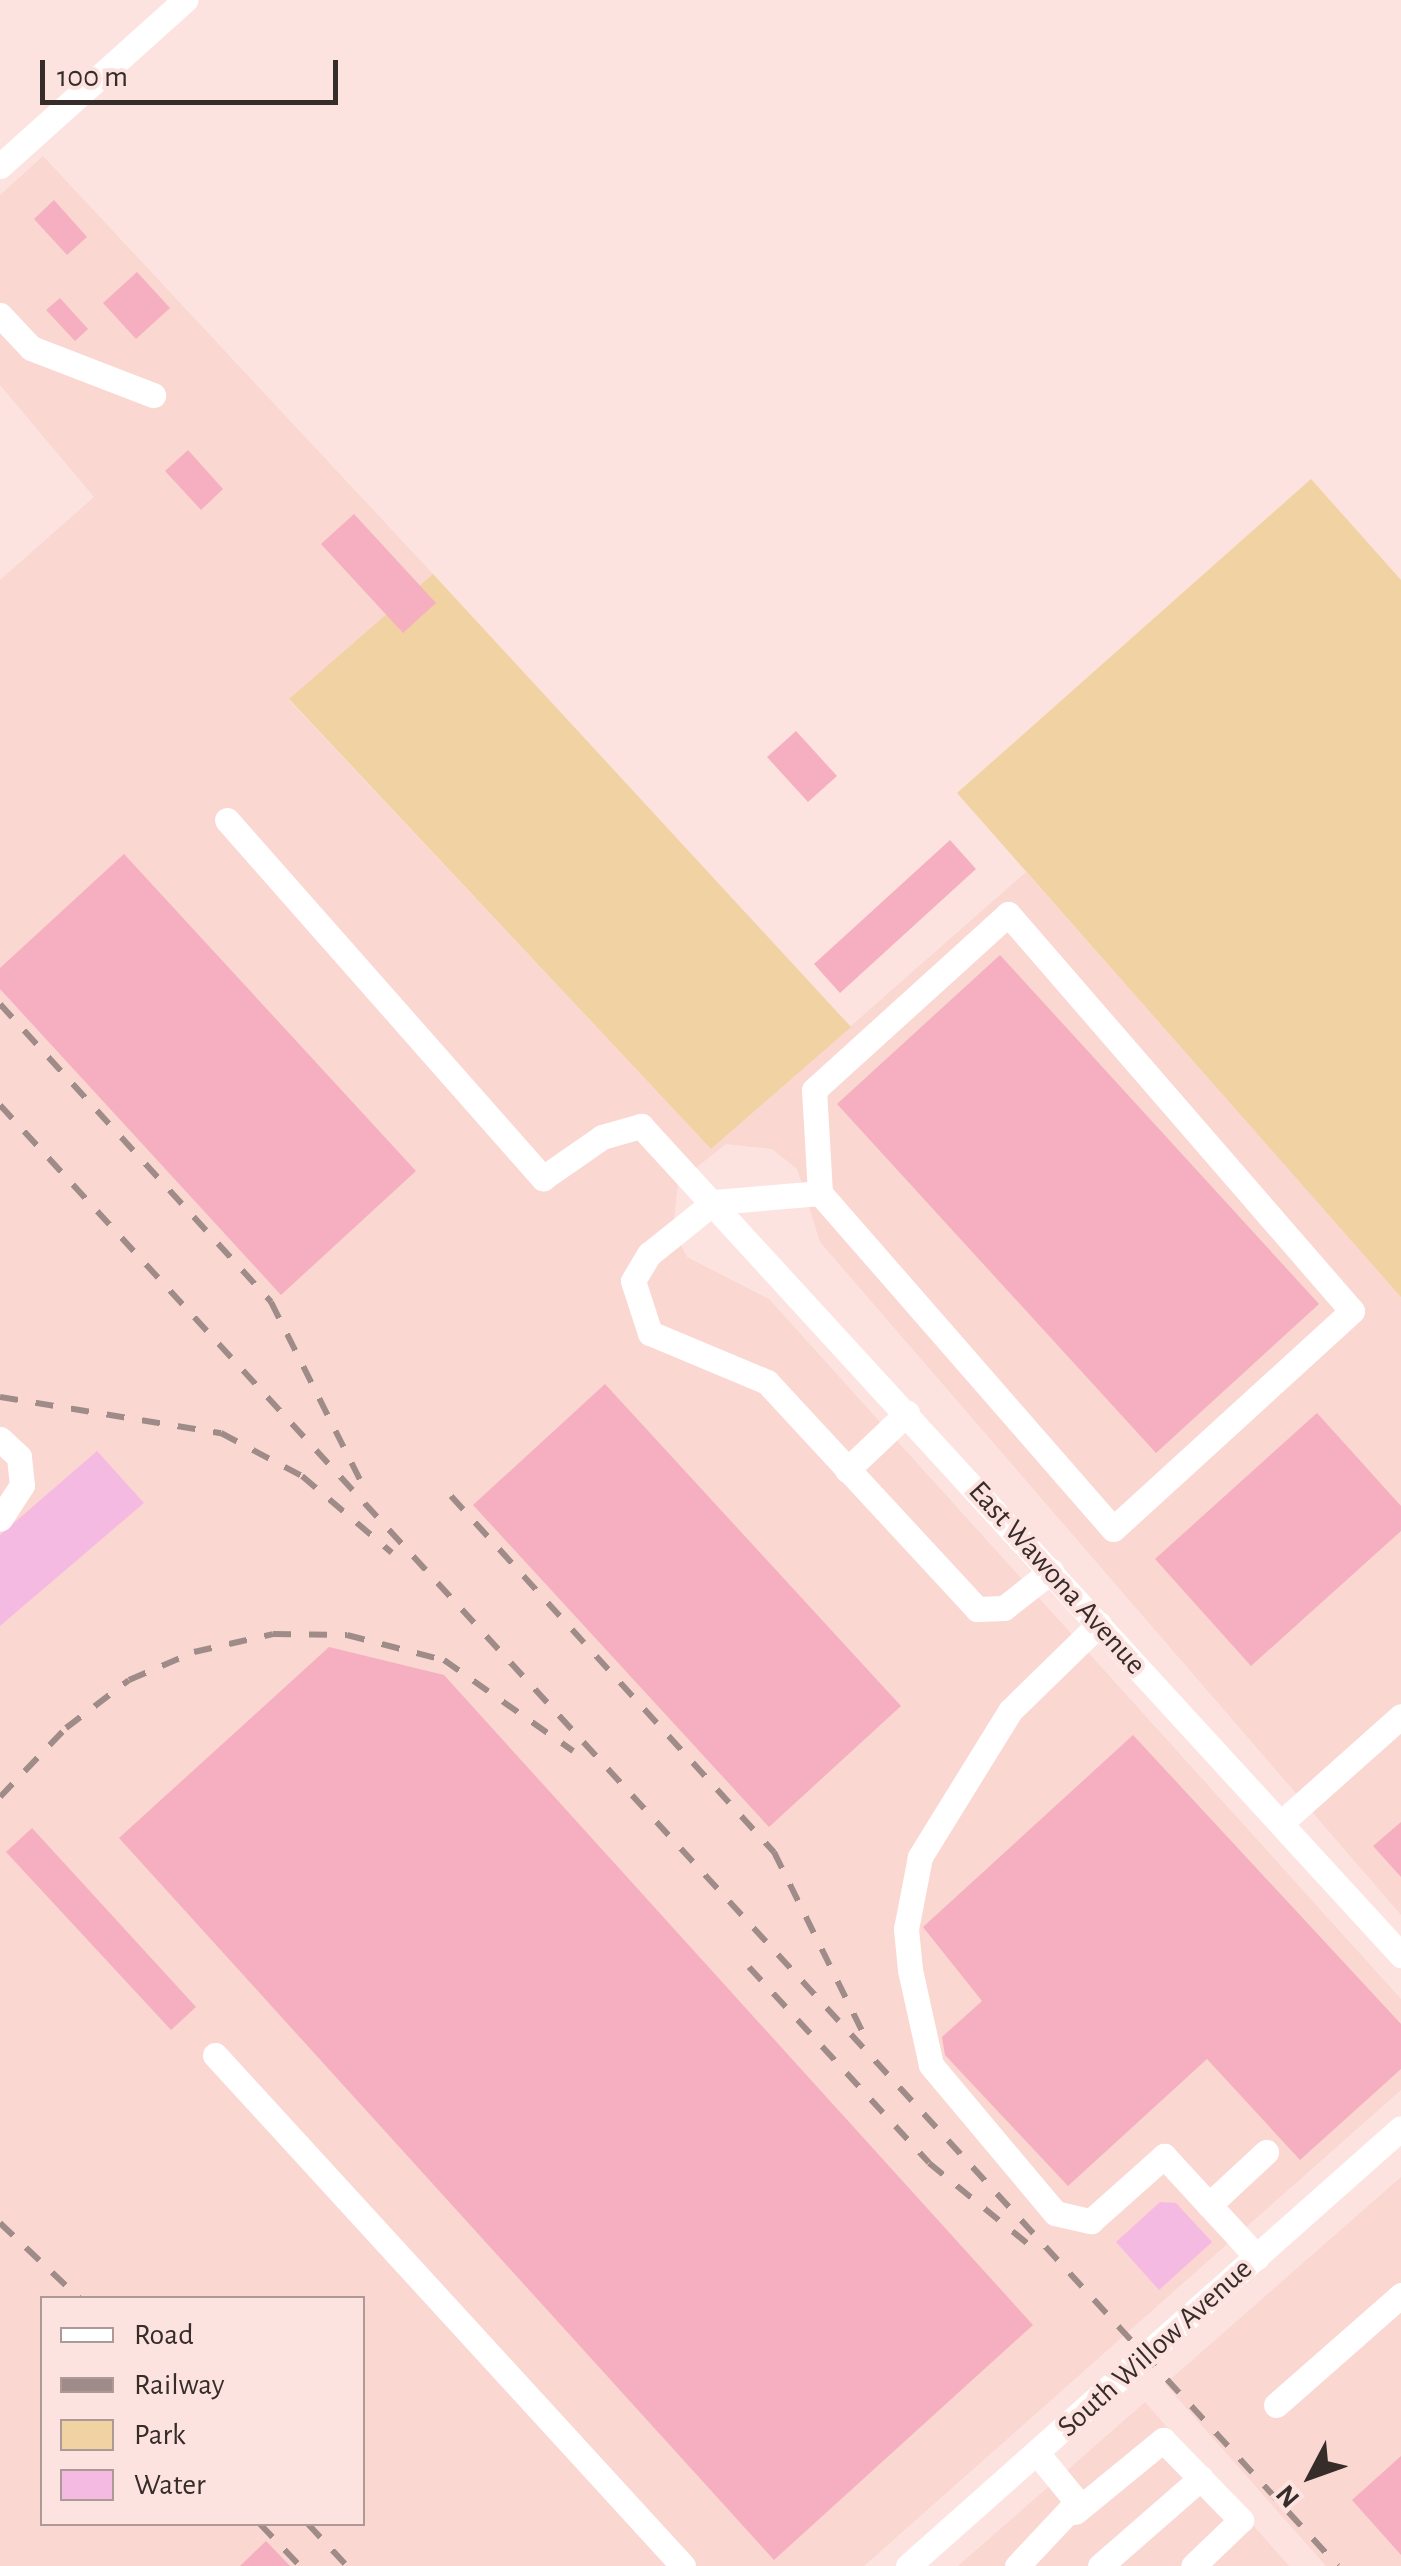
<!DOCTYPE html>
<style>
body{margin:0}
#map{position:relative;width:1401px;height:2566px;overflow:hidden;background:#fde3df;font-family:"Alegreya Sans",sans-serif}
div>[style]{position:absolute}
[style*='--x']{left:calc(var(--x)*1px);top:calc(var(--y)*1px);width:calc(var(--w)*1px);rotate:calc(var(--a)*1deg)}
.built>*{inset:0;background:#fad7d1}
.green>*{inset:0;background:#f1d2a2}
.water>*{inset:0;background:#f5bae2}
.building>*{inset:0;background:#f6afc0}
.minor>*{height:25px;margin:-12.5px;padding:0 12.5px;transform-origin:12.5px;border-radius:12.5px;background:#fff}
.rail>*{height:6px;margin-top:-3px;transform-origin:0;background:repeating-linear-gradient(90deg,#9f8c89 0 18px,transparent 0 36px)}
span{translate:-50% -50%;white-space:nowrap;text-align:center;line-height:1.15;-webkit-text-stroke:8px #fde3df;paint-order:stroke}
.street-label{font-size:30px;color:#362c2a}
.legend{position:absolute;left:40px;top:2296px;width:325px;height:230px;box-sizing:border-box;background:#fde3df;border:2px solid #ad9a97;margin:0;padding:12px 18px;list-style:none;font-size:30px;color:#362c2a}
.legend li{display:flex;align-items:center;gap:20px;height:50px}
.legend b{width:50px;border:2px solid #ad9a97}
.north{position:absolute;left:1261px;top:2426px;width:100px;height:100px;-webkit-text-stroke:8px #fde3df;paint-order:stroke;rotate:229deg;font-size:28px;font-weight:700;line-height:40px;text-align:center;color:#362c2a}
.north::after{content:'';display:block;margin:auto;width:35px;height:45px;background:#362c2a;clip-path:polygon(50% 0,100% 100%,50% 72%,0 100%)}
.scale{position:absolute;left:40px;top:60px;width:298px;height:45px;box-sizing:border-box;border:5px solid #362c2a;border-top:0;padding-left:12px;font-size:30px;line-height:35px;white-space:nowrap;color:#362c2a;-webkit-text-stroke:8px #fde3df;paint-order:stroke}
</style>
<div id="map">
<div class="built">
<div style="clip-path:polygon(evenodd,43px 156px,433px 574px,289px 700px,711px 1149px,1026px 872px,1401px 1296px,1401px 1915px,820px 1242px,797px 1169px,772px 1149px,726px 1144px,678px 1182px,673px 1229px,687px 1257px,769px 1299px,1401px 1999px,1401px 2090px,864px 2566px,0 2566px,0 580px,94px 497px,0 385px,0 195px,43px 156px,42px 2298px,362px 2298px,362px 2524px,42px 2524px,42px 2298px)"></div>
<div style="clip-path:polygon(1401px 2177px,1401px 2566px,1326px 2566px,1165px 2384px)"></div>
<div style="clip-path:polygon(1145px 2402px,1289px 2566px,958px 2566px)"></div>
</div>
<div class="green">
<div style="clip-path:polygon(1311px 479px,1401px 580px,1401px 1297px,957px 793px)"></div>
<div style="clip-path:polygon(433px 574px,851px 1027px,711px 1149px,289px 699px)"></div>
</div>
<div class="water">
<div style="clip-path:polygon(97px 1451px,144px 1503px,0 1626px,0 1535px)"></div>
<div style="clip-path:polygon(1160px 2202px,1176px 2203px,1212px 2242px,1159px 2290px,1116px 2242px)"></div>
</div>
<div class="building">
<div style="clip-path:polygon(54px 200px,87px 237px,67px 255px,34px 219px)"></div>
<div style="clip-path:polygon(137px 272px,170px 308px,136px 339px,103px 303px)"></div>
<div style="clip-path:polygon(60px 298px,88px 329px,75px 341px,46px 310px)"></div>
<div style="clip-path:polygon(188px 450px,223px 489px,201px 510px,165px 471px)"></div>
<div style="clip-path:polygon(354px 514px,436px 603px,403px 633px,321px 544px)"></div>
<div style="clip-path:polygon(796px 731px,837px 776px,808px 802px,767px 757px)"></div>
<div style="clip-path:polygon(950px 840px,976px 869px,840px 993px,814px 964px)"></div>
<div style="clip-path:polygon(124px 854px,416px 1171px,281px 1295px,0 989px,0 968px)"></div>
<div style="clip-path:polygon(1000px 955px,1319px 1304px,1156px 1453px,837px 1104px)"></div>
<div style="clip-path:polygon(605px 1384px,901px 1706px,769px 1827px,473px 1505px)"></div>
<div style="clip-path:polygon(1317px 1413px,1401px 1506px,1401px 1531px,1251px 1666px,1155px 1559px)"></div>
<div style="clip-path:polygon(329px 1647px,444px 1675px,1033px 2325px,774px 2560px,119px 1838px)"></div>
<div style="clip-path:polygon(1133px 1735px,1401px 2024px,1401px 2069px,1300px 2160px,1207px 2059px,1068px 2186px,945px 2055px,942px 2037px,982px 2001px,923px 1927px)"></div>
<div style="clip-path:polygon(1401px 1822px,1401px 1877px,1373px 1846px)"></div>
<div style="clip-path:polygon(32px 1828px,196px 2007px,171px 2030px,6px 1852px)"></div>
<div style="clip-path:polygon(1401px 2456px,1401px 2555px,1352px 2500px)"></div>
<div style="clip-path:polygon(266px 2541px,290px 2566px,240px 2566px)"></div>
</div>
<div class="minor">
<div style="--x:0;--y:166;--w:249;--a:-41.9"></div>
<div style="--x:0;--y:315;--w:45;--a:46.8"></div>
<div style="--x:31;--y:348;--w:131;--a:21.1"></div>
<div style="--x:227;--y:820;--w:478;--a:48.6"></div>
<div style="--x:543;--y:1178;--w:72;--a:-34.8"></div>
<div style="--x:602;--y:1137;--w:41;--a:-15.8"></div>
<div style="--x:641;--y:1126;--w:1125;--a:47.49"></div>
<div style="--x:820;--y:1193;--w:103;--a:-93.3"></div>
<div style="--x:814;--y:1090;--w:262;--a:-42.2"></div>
<div style="--x:1008;--y:914;--w:525;--a:49.09"></div>
<div style="--x:1352;--y:1311;--w:323;--a:137.6"></div>
<div style="--x:1113;--y:1529;--w:446;--a:-131.1"></div>
<div style="--x:820;--y:1193;--w:106;--a:175.1"></div>
<div style="--x:714;--y:1202;--w:83;--a:141.3"></div>
<div style="--x:649;--y:1254;--w:31;--a:121"></div>
<div style="--x:633;--y:1281;--w:55;--a:71.9"></div>
<div style="--x:650;--y:1333;--w:127;--a:22.7"></div>
<div style="--x:767;--y:1382;--w:309;--a:47.2"></div>
<div style="--x:977;--y:1609;--w:27;--a:-2"></div>
<div style="--x:1004;--y:1608;--w:60;--a:-38.2"></div>
<div style="--x:0;--y:1439;--w:26;--a:43"></div>
<div style="--x:19;--y:1457;--w:28;--a:84"></div>
<div style="--x:22;--y:1485;--w:40;--a:122.9"></div>
<div style="--x:847;--y:1470;--w:83;--a:-43.5"></div>
<div style="--x:1099;--y:1624;--w:124;--a:135.7"></div>
<div style="--x:1010;--y:1711;--w:172;--a:121.7"></div>
<div style="--x:920;--y:1857;--w:73;--a:101"></div>
<div style="--x:906;--y:1929;--w:41;--a:84.4"></div>
<div style="--x:910;--y:1970;--w:97;--a:77.5"></div>
<div style="--x:931;--y:2065;--w:193;--a:50"></div>
<div style="--x:1055;--y:2213;--w:37;--a:13"></div>
<div style="--x:1091;--y:2221;--w:98;--a:-41.7"></div>
<div style="--x:1164;--y:2156;--w:67;--a:47.4"></div>
<div style="--x:1281;--y:1823;--w:161;--a:-41.7"></div>
<div style="--x:215;--y:2055;--w:693;--a:47.51"></div>
<div style="--x:1257;--y:2257;--w:71;--a:-132.7"></div>
<div style="--x:1209;--y:2205;--w:78;--a:-42.9"></div>
<div style="--x:1276;--y:2405;--w:167;--a:-41.3"></div>
<div style="--x:1075;--y:2512;--w:114;--a:-39.3"></div>
<div style="--x:1163;--y:2440;--w:112;--a:45.7"></div>
<div style="--x:1241;--y:2520;--w:66;--a:136.2"></div>
<div style="--x:908;--y:2566;--w:659;--a:-41.62"></div>
<div style="--x:1017;--y:2566;--w:88;--a:-46.8"></div>
<div style="--x:1077;--y:2502;--w:63;--a:-129.2"></div>
<div style="--x:1100;--y:2566;--w:134;--a:-41.1"></div>
</div>
<div class="rail">
<div style="--x:0;--y:1004;--w:403;--a:47.7"></div>
<div style="--x:271;--y:1302;--w:208;--a:63.4"></div>
<div style="--x:0;--y:1105;--w:1981;--a:47.52"></div>
<div style="--x:0;--y:1397;--w:224;--a:9.3"></div>
<div style="--x:221;--y:1433;--w:92;--a:28"></div>
<div style="--x:302;--y:1476;--w:118;--a:40.5"></div>
<div style="--x:451;--y:1496;--w:481;--a:47.8"></div>
<div style="--x:774;--y:1852;--w:204;--a:63.8"></div>
<div style="--x:0;--y:1797;--w:95;--a:-46.3"></div>
<div style="--x:66;--y:1728;--w:79;--a:-37.3"></div>
<div style="--x:129;--y:1680;--w:71;--a:-23.3"></div>
<div style="--x:194;--y:1652;--w:81;--a:-12.8"></div>
<div style="--x:273;--y:1634;--w:74;--a:0.8"></div>
<div style="--x:347;--y:1635;--w:100;--a:14.5"></div>
<div style="--x:444;--y:1660;--w:158;--a:35.2"></div>
<div style="--x:749;--y:1967;--w:266;--a:47.4"></div>
<div style="--x:929;--y:2163;--w:136;--a:39.3"></div>
<div style="--x:0;--y:2223;--w:109;--a:43.5"></div>
<div style="--x:260;--y:2524;--w:58;--a:46.4"></div>
<div style="--x:308;--y:2524;--w:57;--a:47.1"></div>
</div>
<div class="street-label">
<span style="left:1057px;top:1578px;rotate:48deg">East Wawona Avenue</span>
<span style="left:1155px;top:2348px;rotate:-42deg">South Willow Avenue</span>
</div>
<ul class="legend">
<li><b style="height:12px;background:#fff"></b>Road</li>
<li><b style="height:12px;background:#9f8c89"></b>Railway</li>
<li><b style="height:28px;background:#f1d2a2"></b>Park</li>
<li><b style="height:28px;background:#f5bae2"></b>Water</li>
</ul>
<div class="north">N</div>
<div class="scale">100 m</div>
</div>
